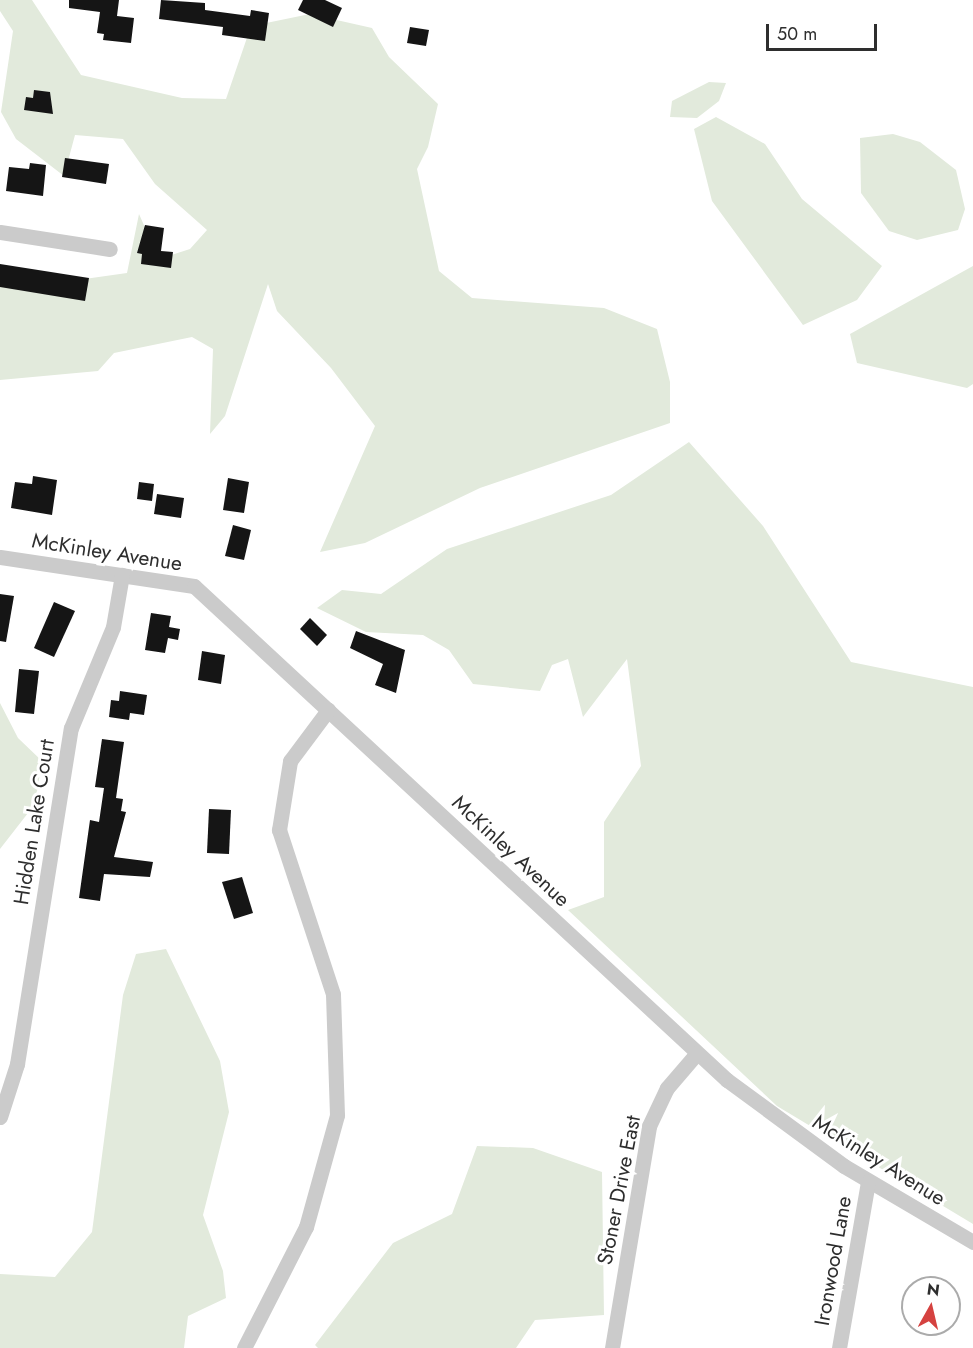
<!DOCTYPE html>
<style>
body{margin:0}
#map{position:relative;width:973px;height:1348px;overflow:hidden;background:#fff;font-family:Jost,sans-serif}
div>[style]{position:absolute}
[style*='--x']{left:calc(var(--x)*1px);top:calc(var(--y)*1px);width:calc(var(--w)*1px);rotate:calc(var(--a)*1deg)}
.green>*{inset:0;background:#e2eadc}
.building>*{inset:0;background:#151515}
.minor>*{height:15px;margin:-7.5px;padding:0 7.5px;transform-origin:7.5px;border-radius:7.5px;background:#cbcbcb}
span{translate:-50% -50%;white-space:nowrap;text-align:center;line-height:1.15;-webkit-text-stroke:6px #fff;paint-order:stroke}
.street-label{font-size:21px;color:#2e2e2e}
.north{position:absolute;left:901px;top:1276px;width:60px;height:60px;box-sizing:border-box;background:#fff;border:2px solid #ababab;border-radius:50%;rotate:8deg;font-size:16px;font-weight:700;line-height:24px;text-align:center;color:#2e2e2e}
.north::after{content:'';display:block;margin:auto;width:21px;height:27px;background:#d54240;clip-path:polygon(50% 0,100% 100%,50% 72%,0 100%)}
.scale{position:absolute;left:766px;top:24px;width:111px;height:27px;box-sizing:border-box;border:3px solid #2e2e2e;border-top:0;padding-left:8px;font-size:18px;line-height:21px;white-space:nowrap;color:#2e2e2e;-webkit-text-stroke:4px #fff;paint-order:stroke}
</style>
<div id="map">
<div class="green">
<div style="clip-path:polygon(0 0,32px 0,81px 75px,182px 98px,226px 99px,251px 26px,310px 14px,372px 28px,389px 57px,438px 104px,428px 147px,417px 169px,439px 271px,472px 298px,604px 308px,657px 329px,670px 382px,670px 423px,480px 488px,365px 543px,320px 552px,375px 426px,331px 368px,277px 311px,268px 284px,225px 416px,210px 434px,213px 349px,192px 337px,114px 353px,98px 371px,0 380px,0 276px,42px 285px,127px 273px,139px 214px,159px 259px,190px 249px,207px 230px,155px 184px,123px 139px,75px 135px,64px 176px,16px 139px,1px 112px,13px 31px,0 11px)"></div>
<div style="clip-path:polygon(709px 82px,726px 83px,719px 101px,697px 118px,670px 117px,672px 101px)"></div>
<div style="clip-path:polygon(716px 117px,765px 144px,802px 199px,882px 266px,857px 300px,803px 325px,712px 201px,694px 129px)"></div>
<div style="clip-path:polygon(893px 134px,920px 142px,956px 170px,965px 209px,958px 230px,917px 240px,889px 231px,861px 193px,860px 138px)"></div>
<div style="clip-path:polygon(973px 266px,973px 384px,967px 388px,857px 363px,850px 334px)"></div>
<div style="clip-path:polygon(689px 442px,763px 526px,851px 662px,973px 687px,973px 1224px,777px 1106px,568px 910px,604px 897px,604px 822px,641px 766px,627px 659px,583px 717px,568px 659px,552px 665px,540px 691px,473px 684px,449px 650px,423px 635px,366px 632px,317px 608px,342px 590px,381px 594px,447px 549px,611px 495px)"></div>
<div style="clip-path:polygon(0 703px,18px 738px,42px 761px,35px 804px,0 849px)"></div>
<div style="clip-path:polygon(166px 949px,220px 1061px,229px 1112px,203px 1215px,223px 1271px,226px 1298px,188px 1316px,184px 1348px,0 1348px,0 1274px,55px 1277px,92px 1232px,123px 995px,136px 954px)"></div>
<div style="clip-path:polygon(477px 1146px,533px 1148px,602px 1172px,604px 1315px,535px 1320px,516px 1348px,318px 1348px,315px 1345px,393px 1243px,452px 1214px)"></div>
</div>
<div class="building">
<div style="clip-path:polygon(69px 0,119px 0,117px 16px,134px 18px,131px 43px,103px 40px,104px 34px,97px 33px,100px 12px,69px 8px)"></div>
<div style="clip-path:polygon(161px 0,205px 3px,205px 10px,250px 16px,251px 10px,269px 13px,265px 41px,222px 35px,223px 27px,159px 19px)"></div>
<div style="clip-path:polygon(303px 0,325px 0,342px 8px,333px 27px,298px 10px)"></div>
<div style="clip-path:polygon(410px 27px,429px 30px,426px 46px,407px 43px)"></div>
<div style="clip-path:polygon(34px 90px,50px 92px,53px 114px,24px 110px,26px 97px,33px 98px)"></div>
<div style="clip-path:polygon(65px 158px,109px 164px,106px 184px,62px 177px)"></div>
<div style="clip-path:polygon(30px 163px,46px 165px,43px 196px,6px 191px,9px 167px,29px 169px)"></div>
<div style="clip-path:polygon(145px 225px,164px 228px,161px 251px,173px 252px,171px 268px,141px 264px,142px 254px,137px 253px)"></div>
<div style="clip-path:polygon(0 264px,89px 278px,85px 301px,0 287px)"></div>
<div style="clip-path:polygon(33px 476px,57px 480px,52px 515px,11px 508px,15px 482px,32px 484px)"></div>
<div style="clip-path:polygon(228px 478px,249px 482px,244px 513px,223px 510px)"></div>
<div style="clip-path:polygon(139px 482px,154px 484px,152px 501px,137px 499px)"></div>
<div style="clip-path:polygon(157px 494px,184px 498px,181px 518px,154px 514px)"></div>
<div style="clip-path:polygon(233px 525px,251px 530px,244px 560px,225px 556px)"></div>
<div style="clip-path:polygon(0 594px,14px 596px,6px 642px,0 641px)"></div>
<div style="clip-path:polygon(54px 602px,75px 611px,54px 657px,34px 648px)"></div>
<div style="clip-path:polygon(151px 613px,171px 616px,169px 627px,180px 629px,178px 640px,168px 638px,165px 653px,145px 650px)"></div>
<div style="clip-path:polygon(310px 618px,327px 635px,317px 646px,300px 629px)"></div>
<div style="clip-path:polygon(356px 631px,405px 650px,396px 693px,375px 685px,383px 664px,350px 648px)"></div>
<div style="clip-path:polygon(202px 651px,225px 655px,221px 684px,198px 680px)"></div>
<div style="clip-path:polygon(19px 669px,39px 671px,34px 714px,15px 712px)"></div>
<div style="clip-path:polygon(120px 691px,147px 695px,144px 715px,130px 713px,129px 720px,109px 717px,111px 700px,119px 701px)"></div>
<div style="clip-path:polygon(102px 739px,124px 742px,116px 798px,123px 799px,121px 811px,126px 812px,114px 857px,153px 862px,150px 877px,104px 874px,100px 901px,79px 898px,90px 820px,99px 822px,104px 788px,95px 787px)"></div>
<div style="clip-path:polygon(209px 809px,231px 810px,229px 854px,207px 853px)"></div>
<div style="clip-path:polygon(242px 877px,253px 913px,234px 919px,222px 882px)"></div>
</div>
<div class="minor">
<div style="--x:0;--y:232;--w:111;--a:8.8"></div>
<div style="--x:0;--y:557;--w:196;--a:8.5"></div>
<div style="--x:194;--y:586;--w:727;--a:42.83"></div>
<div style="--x:727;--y:1080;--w:145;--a:36.3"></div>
<div style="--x:844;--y:1166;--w:150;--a:30.5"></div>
<div style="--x:0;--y:1117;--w:56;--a:-72.2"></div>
<div style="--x:17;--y:1064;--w:340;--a:-80.9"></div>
<div style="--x:71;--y:728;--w:109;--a:-67.4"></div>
<div style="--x:113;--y:627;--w:53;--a:-80.2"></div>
<div style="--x:244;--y:1348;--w:136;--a:-62.9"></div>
<div style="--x:306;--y:1227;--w:116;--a:-74.5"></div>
<div style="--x:337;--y:1115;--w:121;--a:-91.9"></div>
<div style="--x:333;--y:994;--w:173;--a:-108.2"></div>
<div style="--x:279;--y:830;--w:70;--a:-80.9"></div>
<div style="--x:290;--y:761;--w:64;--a:-53.3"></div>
<div style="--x:612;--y:1348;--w:225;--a:-80.5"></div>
<div style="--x:649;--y:1126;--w:42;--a:-64.7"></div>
<div style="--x:667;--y:1088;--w:46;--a:-49.4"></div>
<div style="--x:839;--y:1348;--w:169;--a:-80.1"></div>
</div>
<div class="street-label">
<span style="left:107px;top:552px;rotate:9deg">McKinley Avenue</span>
<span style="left:34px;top:822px;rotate:-81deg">Hidden Lake Court</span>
<span style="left:511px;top:851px;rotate:43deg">McKinley Avenue</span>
<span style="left:879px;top:1160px;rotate:32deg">McKinley Avenue</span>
<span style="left:619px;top:1190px;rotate:-79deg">Stoner Drive East</span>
<span style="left:833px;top:1261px;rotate:-80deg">Ironwood Lane</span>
</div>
<div class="north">N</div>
<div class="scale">50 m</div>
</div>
